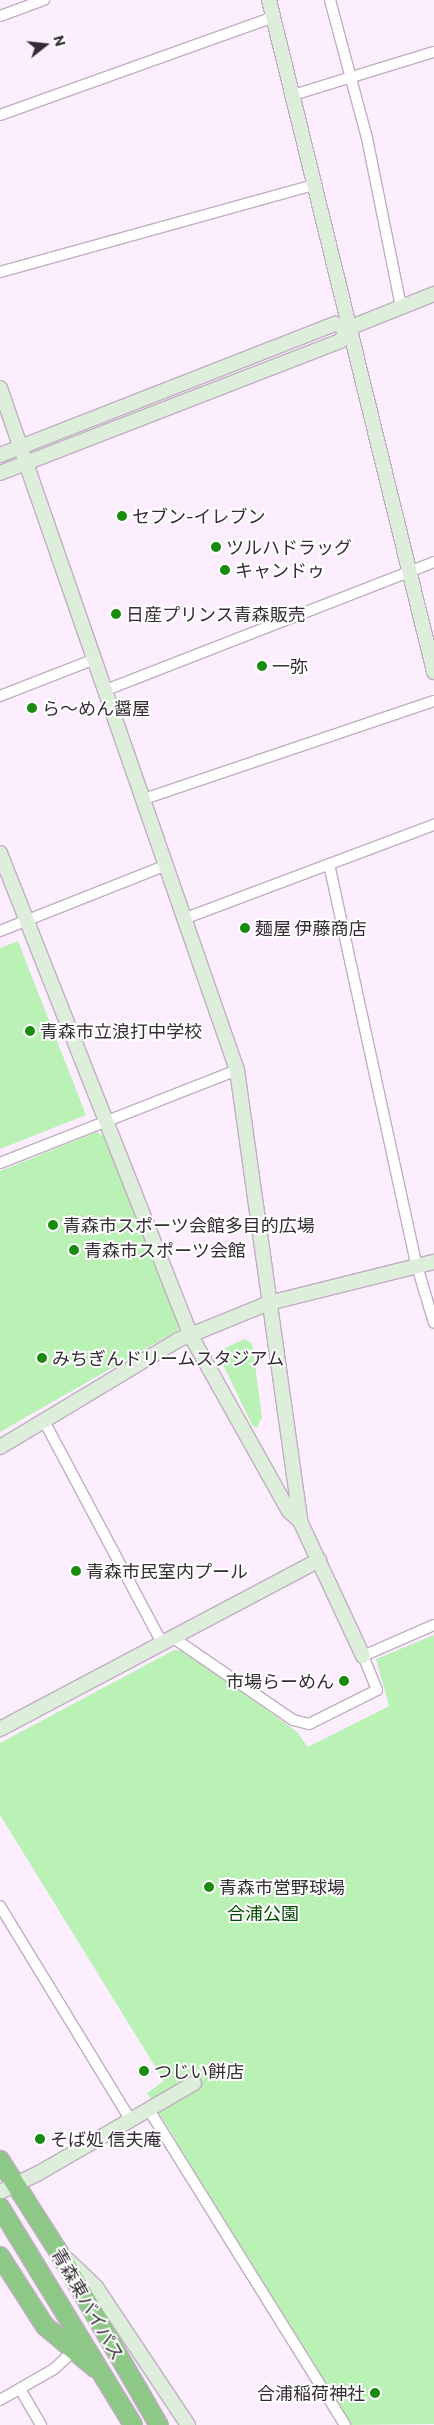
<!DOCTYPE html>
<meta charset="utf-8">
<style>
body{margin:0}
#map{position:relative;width:434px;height:2425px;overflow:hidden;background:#fceefe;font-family:Commissioner,"Noto Sans JP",sans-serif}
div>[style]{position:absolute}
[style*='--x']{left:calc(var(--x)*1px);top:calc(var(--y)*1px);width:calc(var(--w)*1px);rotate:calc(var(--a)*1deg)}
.green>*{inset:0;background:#baf1b4}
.roads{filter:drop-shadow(1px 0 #c0afc2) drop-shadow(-1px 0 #c0afc2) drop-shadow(0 1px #c0afc2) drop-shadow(0 -1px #c0afc2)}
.street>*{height:10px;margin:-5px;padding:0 5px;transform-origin:5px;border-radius:5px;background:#fff}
.secondary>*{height:14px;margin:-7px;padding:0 7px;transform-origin:7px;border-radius:7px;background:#ddeedb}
.highway>*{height:18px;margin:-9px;padding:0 9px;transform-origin:9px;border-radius:9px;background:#8dc886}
.dots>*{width:14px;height:14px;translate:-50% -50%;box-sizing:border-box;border:2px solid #fff;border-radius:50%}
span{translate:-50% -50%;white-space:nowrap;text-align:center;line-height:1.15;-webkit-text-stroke:4px #fff;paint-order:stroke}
.poi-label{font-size:18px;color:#342d35}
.left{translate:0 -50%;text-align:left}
.right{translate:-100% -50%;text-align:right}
.park-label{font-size:18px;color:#004c00}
.street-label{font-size:18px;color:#342d35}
.north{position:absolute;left:20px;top:20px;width:50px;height:50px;-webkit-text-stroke:4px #fff;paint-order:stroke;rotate:74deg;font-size:14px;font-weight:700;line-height:20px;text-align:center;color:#342d35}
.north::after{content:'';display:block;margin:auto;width:18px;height:22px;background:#342d35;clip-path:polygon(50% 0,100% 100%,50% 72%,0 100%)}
</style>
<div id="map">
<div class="green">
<div style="clip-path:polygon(18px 941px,86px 1115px,0 1149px,0 948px)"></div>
<div style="clip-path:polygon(97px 1132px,104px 1137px,180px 1329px,0 1432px,0 1171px)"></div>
<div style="clip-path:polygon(244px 1339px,252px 1343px,262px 1417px,257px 1428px,252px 1425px,217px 1352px)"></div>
<div style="clip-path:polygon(434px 1635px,434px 2424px,348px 2425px,147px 2093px,164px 2081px,0 1815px,0 1743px,174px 1650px,184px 1651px,296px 1731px,308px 1747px,389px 1706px,376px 1659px)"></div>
</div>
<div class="roads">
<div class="street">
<div style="--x:330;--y:0;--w:143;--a:75"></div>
<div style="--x:367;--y:138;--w:172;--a:78.6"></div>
<div style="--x:0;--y:16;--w:47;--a:-20"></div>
<div style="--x:293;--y:95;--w:147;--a:-17"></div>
<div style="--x:0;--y:115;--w:290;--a:-19.7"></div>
<div style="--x:0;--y:272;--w:326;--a:-15.5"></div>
<div style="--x:106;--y:690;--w:352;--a:-21.3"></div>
<div style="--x:0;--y:696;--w:102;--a:-21.3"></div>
<div style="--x:144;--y:799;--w:306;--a:-18.7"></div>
<div style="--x:329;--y:864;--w:412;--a:77.7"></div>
<div style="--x:417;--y:1266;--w:59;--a:73.4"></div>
<div style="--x:186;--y:918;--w:265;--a:-20.6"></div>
<div style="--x:0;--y:931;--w:180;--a:-21.6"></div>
<div style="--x:0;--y:1163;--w:255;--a:-21.4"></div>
<div style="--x:44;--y:1421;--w:251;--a:62"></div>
<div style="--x:172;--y:1637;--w:147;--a:34.4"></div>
<div style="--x:293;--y:1720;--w:16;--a:14"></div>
<div style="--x:309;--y:1724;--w:76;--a:-26.6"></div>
<div style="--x:377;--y:1690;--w:37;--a:-112"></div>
<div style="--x:363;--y:1656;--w:77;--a:-23.6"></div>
<div style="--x:0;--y:1906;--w:252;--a:58.6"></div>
<div style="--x:149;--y:2110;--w:371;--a:58.1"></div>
<div style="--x:20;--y:2389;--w:42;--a:59.7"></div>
<div style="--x:0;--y:2400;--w:62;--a:-29.9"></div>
<div style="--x:54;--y:2369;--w:26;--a:-43"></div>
</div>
<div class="secondary">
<div style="--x:269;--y:0;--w:692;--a:76.2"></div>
<div style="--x:0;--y:388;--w:722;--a:70.84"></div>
<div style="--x:237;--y:1070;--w:455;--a:82"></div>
<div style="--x:300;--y:1521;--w:149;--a:65"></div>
<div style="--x:0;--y:455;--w:360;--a:-21.4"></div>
<div style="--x:335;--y:324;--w:15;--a:16"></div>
<div style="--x:0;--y:473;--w:365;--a:-21.2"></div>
<div style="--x:340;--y:341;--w:16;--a:-55"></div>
<div style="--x:349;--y:328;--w:92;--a:-21.8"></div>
<div style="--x:0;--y:853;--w:519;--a:68.42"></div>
<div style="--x:191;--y:1336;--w:201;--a:60.8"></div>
<div style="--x:289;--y:1511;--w:15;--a:42"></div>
<div style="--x:0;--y:1447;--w:208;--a:-31"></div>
<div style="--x:178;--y:1340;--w:98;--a:-22.1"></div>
<div style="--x:269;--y:1303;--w:170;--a:-14"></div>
<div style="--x:0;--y:1729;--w:361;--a:-27.9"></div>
<div style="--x:0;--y:2192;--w:43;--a:-26"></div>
<div style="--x:39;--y:2173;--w:179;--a:-30.1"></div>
<div style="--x:68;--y:2260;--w:39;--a:44"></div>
<div style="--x:96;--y:2287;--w:166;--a:56.3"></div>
</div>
<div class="highway">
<div style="--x:0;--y:2160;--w:108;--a:57.5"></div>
<div style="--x:58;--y:2251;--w:201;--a:59.9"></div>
<div style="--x:0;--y:2207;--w:255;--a:58.6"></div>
<div style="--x:0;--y:2256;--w:83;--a:57.3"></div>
<div style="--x:45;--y:2326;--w:65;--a:40"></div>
</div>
</div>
<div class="dots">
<div style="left:122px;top:516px;background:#198b0e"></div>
<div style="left:216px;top:547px;background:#198b0e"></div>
<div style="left:225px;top:570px;background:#198b0e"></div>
<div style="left:116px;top:614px;background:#198b0e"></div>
<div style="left:262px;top:666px;background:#198b0e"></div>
<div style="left:32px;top:708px;background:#198b0e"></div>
<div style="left:245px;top:928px;background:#198b0e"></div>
<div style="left:30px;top:1031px;background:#198b0e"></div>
<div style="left:53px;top:1225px;background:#198b0e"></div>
<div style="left:74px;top:1250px;background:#198b0e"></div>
<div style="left:42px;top:1358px;background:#198b0e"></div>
<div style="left:76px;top:1571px;background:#198b0e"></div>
<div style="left:344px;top:1681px;background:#198b0e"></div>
<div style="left:209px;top:1887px;background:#198b0e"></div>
<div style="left:144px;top:2071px;background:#198b0e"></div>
<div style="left:40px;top:2139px;background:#198b0e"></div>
<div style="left:375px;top:2393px;background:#198b0e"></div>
</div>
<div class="poi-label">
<span class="left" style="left:132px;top:516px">セブン-イレブン</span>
<span class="left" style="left:226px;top:547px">ツルハドラッグ</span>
<span class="left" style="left:235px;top:570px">キャンドゥ</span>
<span class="left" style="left:126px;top:614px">日産プリンス青森販売</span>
<span class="left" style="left:272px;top:666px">一弥</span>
<span class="left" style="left:42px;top:708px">ら～めん醤屋</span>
<span class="left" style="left:255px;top:928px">麺屋 伊藤商店</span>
<span class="left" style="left:40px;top:1031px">青森市立浪打中学校</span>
<span class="left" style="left:63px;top:1225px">青森市スポーツ会館多目的広場</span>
<span class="left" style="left:84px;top:1250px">青森市スポーツ会館</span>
<span class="left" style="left:52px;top:1358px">みちぎんドリームスタジアム</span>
<span class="left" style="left:86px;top:1571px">青森市民室内プール</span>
<span class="right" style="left:334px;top:1681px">市場らーめん</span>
<span class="left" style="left:219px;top:1887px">青森市営野球場</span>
<span class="left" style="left:154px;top:2071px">つじい餅店</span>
<span class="left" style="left:50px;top:2139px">そば処 信夫庵</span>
<span class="right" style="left:365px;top:2393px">合浦稲荷神社</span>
</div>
<div class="park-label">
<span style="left:263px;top:1913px">合浦公園</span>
</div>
<div class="street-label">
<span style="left:88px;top:2304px;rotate:60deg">青森東バイパス</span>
</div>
<div class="north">N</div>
</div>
